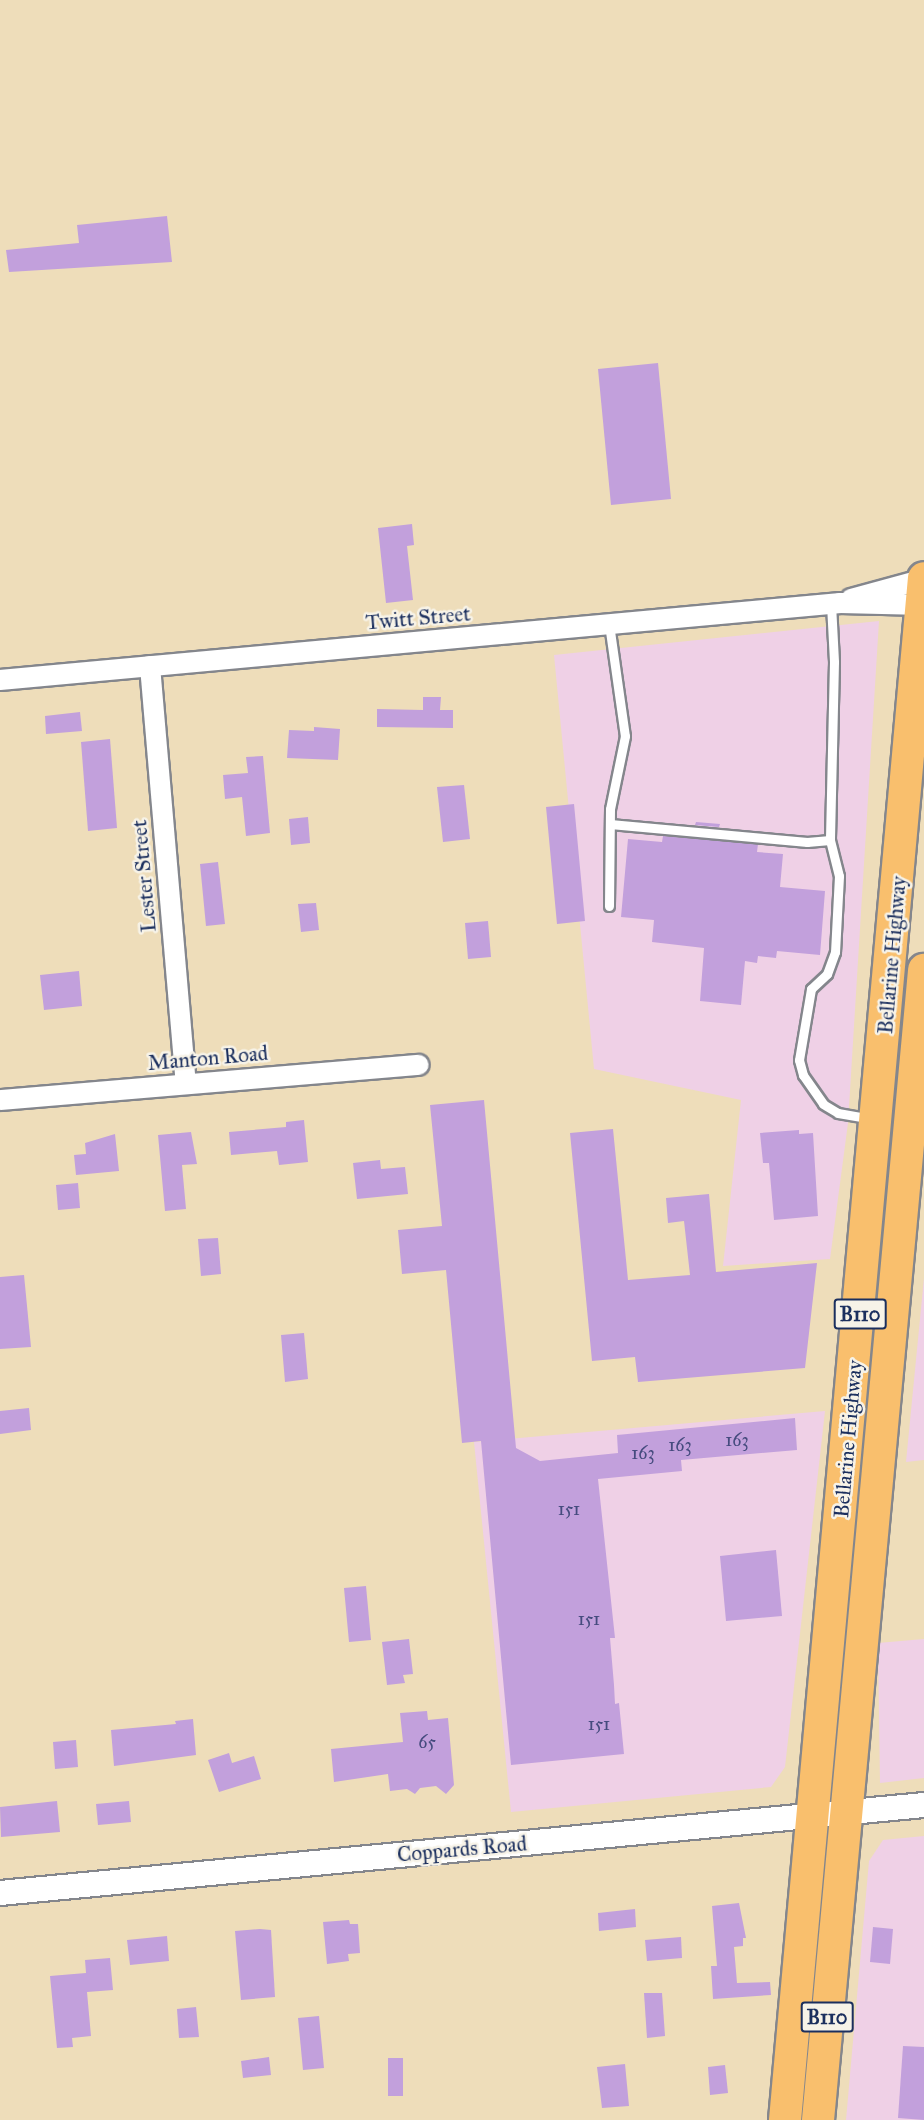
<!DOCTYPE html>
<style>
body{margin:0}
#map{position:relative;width:924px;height:2120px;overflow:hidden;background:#eeddba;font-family:"IM FELL Great Primer",serif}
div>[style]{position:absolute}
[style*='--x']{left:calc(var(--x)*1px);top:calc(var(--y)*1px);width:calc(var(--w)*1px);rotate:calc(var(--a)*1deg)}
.built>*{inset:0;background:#efd0e6}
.building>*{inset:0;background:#c2a0dc}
.roads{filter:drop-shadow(2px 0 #84868c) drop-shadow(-2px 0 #84868c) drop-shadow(0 2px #84868c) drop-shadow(0 -2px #84868c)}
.service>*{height:9px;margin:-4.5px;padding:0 4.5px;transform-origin:4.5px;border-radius:4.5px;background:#fff}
.minor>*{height:20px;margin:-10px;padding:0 10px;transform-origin:10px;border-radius:10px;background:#fff}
.tertiary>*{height:24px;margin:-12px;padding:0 12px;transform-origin:12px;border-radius:12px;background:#fff}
.trunk>*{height:32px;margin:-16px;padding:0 16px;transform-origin:16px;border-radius:16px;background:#f9bf6d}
span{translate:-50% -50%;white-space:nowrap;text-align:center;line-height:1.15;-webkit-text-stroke:5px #f7f3e8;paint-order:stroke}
.number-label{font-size:18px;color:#454b7e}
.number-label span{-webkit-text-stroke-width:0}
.shield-label span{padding:2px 4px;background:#f7f3e8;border:2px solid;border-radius:4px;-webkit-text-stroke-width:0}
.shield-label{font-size:20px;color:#1b2f5e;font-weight:700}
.street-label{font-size:21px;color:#1b2f5e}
</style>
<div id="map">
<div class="built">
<div style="clip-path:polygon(879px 621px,848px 1123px,830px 1259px,723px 1266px,741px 1100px,594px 1069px,554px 655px)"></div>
<div style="clip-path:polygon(924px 1278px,924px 1460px,906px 1462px)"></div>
<div style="clip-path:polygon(825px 1411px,785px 1767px,771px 1787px,511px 1812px,474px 1442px)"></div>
<div style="clip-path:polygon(924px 1639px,924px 1778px,880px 1783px,878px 1643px)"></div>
<div style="clip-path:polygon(924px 1836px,924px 2120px,846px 2120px,869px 1861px,883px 1840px)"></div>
</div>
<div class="building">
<div style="clip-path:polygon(167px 216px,172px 262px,9px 272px,6px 250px,79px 243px,77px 225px)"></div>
<div style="clip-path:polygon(658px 363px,671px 499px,611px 505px,598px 369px)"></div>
<div style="clip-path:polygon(412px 524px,414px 545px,407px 546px,413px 600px,386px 603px,378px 528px)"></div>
<div style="clip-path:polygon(423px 697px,441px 697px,440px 710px,453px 710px,453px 728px,377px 727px,377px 709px,423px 710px)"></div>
<div style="clip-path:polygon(80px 712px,82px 731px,46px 734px,45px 716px)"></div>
<div style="clip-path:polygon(314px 727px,340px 729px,338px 760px,287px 758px,289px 730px,314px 731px)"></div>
<div style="clip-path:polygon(110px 739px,117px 828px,88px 831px,81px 742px)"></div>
<div style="clip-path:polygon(263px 756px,270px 833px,246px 836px,242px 797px,225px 799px,223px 775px,248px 773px,246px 757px)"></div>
<div style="clip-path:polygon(464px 785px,470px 839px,443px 842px,437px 787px)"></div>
<div style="clip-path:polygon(574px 804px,585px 921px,557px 924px,546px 807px)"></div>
<div style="clip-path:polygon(308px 817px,310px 843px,291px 845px,289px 819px)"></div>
<div style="clip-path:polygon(696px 822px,720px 824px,719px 827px,695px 825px)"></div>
<div style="clip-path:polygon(663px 836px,758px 844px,757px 852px,783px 854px,780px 887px,825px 891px,820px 955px,777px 951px,776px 958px,758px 956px,757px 963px,745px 961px,741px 1005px,700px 1001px,704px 948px,652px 942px,654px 920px,621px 917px,628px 839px,662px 842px)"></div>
<div style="clip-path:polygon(218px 862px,225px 924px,206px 926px,200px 864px)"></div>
<div style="clip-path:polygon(316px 903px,319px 930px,301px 932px,298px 904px)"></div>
<div style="clip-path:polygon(488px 921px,491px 957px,468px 959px,465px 923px)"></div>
<div style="clip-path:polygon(79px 971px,82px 1006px,44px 1010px,40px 975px)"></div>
<div style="clip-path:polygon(484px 1100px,516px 1448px,540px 1461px,618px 1453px,617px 1435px,795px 1418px,797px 1450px,681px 1460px,682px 1471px,598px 1479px,615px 1638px,610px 1638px,614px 1685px,615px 1704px,619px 1703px,624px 1754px,511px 1765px,481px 1441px,462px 1443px,446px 1270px,402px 1274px,398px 1230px,442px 1226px,430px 1105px)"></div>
<div style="clip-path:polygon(304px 1120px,308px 1162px,279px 1165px,277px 1151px,231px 1155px,229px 1132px,286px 1127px,286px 1122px)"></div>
<div style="clip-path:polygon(613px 1129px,628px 1280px,690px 1275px,684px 1221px,668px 1223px,666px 1198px,709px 1194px,716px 1272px,817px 1263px,805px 1368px,638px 1382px,635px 1357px,592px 1361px,570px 1133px)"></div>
<div style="clip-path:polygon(799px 1130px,799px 1134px,813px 1133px,818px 1216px,774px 1220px,769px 1163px,763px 1163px,760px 1133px)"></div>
<div style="clip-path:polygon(191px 1132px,197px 1164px,182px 1165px,186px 1209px,165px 1211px,158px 1135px)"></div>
<div style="clip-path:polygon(115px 1134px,119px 1171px,76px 1175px,74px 1155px,86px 1154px,85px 1143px)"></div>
<div style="clip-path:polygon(380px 1160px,381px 1169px,405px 1167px,408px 1194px,357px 1199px,353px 1163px)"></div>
<div style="clip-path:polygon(78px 1183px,80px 1208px,58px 1210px,56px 1185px)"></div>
<div style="clip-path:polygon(218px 1238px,221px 1274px,201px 1276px,198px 1239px)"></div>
<div style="clip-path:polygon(24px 1275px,31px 1347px,0 1349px,0 1277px)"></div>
<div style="clip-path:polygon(304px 1333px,308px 1379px,285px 1382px,281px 1335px)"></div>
<div style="clip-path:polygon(29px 1408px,31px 1430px,0 1434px,0 1411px)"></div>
<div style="clip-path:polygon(776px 1550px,782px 1616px,726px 1621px,720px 1556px)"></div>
<div style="clip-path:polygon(366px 1586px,371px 1640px,349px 1642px,344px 1588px)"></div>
<div style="clip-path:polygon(409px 1639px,413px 1674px,403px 1675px,405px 1683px,387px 1685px,382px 1642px)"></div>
<div style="clip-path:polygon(427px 1711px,428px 1720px,448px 1718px,454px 1785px,446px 1794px,436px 1786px,420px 1788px,415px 1794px,407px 1789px,390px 1791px,388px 1774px,334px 1782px,331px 1749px,403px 1742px,400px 1713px)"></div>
<div style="clip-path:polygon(193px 1719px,196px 1755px,114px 1766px,111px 1730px,176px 1724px,175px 1721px)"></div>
<div style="clip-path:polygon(76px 1740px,78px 1767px,55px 1769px,53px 1742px)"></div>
<div style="clip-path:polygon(229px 1753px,232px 1763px,254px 1756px,261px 1779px,219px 1792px,208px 1760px)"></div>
<div style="clip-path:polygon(57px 1801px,60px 1832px,1px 1837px,0 1807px)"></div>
<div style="clip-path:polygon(129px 1801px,131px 1822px,98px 1825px,96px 1804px)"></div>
<div style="clip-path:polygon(739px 1903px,746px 1938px,743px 1938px,743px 1946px,734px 1947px,737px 1983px,770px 1982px,771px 1995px,713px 1999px,711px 1966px,717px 1966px,712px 1906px)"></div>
<div style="clip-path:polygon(635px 1909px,636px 1927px,599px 1931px,598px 1913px)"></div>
<div style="clip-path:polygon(349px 1920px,350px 1924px,358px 1924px,360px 1953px,348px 1954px,349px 1961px,327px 1964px,323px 1922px)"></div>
<div style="clip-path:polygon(873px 1927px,893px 1929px,890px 1964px,870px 1962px)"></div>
<div style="clip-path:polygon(260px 1929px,271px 1930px,275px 1997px,241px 2000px,235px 1931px)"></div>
<div style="clip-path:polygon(167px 1936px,169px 1961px,130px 1965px,127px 1940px)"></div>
<div style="clip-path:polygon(681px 1937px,682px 1958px,647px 1961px,645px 1940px)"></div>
<div style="clip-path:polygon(110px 1958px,113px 1990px,87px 1992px,91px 2036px,72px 2038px,73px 2047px,57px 2048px,50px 1976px,86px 1973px,85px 1960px)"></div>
<div style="clip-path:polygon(644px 1993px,662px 1993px,665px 2036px,647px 2038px)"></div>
<div style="clip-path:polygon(196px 2007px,199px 2037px,179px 2038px,177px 2009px)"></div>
<div style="clip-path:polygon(319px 2016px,324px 2068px,303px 2070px,298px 2018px)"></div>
<div style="clip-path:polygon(903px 2046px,924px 2047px,924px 2120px,898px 2118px)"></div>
<div style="clip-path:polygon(269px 2057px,271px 2075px,243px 2078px,241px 2061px)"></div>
<div style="clip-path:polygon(388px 2058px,403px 2058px,403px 2096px,388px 2096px)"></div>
<div style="clip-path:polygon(625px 2064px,629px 2106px,602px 2108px,597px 2067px)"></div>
<div style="clip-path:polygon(725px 2065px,728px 2093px,710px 2095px,708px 2067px)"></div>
</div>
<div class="roads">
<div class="service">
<div style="--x:831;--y:604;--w:58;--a:87"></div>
<div style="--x:834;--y:662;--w:178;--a:91.3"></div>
<div style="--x:830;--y:840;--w:37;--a:76"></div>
<div style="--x:839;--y:876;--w:76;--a:93"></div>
<div style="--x:835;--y:952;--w:23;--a:110"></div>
<div style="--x:827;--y:974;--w:22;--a:137"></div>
<div style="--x:811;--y:989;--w:72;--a:99.6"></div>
<div style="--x:799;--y:1060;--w:16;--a:75"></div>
<div style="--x:803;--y:1075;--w:35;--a:55"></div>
<div style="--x:823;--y:1104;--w:17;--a:31"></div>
<div style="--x:838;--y:1113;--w:34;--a:10"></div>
<div style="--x:609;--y:624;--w:113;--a:81.9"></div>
<div style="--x:625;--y:736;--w:75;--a:101.6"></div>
<div style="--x:610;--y:809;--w:97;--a:90.6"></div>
<div style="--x:610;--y:824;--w:198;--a:5.2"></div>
<div style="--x:807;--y:842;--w:23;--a:-5"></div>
</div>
<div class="minor">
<div style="--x:851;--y:599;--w:76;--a:-15.3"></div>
<div style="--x:150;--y:666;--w:419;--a:85.1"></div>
<div style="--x:0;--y:680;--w:844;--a:-5.24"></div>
<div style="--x:840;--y:603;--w:84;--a:1.4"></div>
<div style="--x:0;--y:1100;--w:420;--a:-4.8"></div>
</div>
<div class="tertiary">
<div style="--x:0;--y:1893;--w:928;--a:-5.44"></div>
</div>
<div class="trunk">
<div style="--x:785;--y:2120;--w:1548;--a:-84.85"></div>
<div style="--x:818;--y:2120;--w:1155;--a:-84.73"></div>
</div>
</div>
<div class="number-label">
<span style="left:737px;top:1440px">163</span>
<span style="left:680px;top:1445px">163</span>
<span style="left:643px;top:1453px">163</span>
<span style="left:569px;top:1509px">151</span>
<span style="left:589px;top:1619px">151</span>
<span style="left:599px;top:1724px">151</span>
<span style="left:427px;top:1742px">65</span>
</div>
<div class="shield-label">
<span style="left:860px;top:1314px">B110</span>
<span style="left:827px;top:2017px">B110</span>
</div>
<div class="street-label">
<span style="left:418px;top:618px;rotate:-5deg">Twitt Street</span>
<span style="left:144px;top:876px;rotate:-95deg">Lester Street</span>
<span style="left:892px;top:955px;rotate:-85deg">Bellarine Highway</span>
<span style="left:208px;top:1058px;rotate:-5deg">Manton Road</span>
<span style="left:848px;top:1439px;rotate:-85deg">Bellarine Highway</span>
<span style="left:462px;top:1849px;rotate:-5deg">Coppards Road</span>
</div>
</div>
